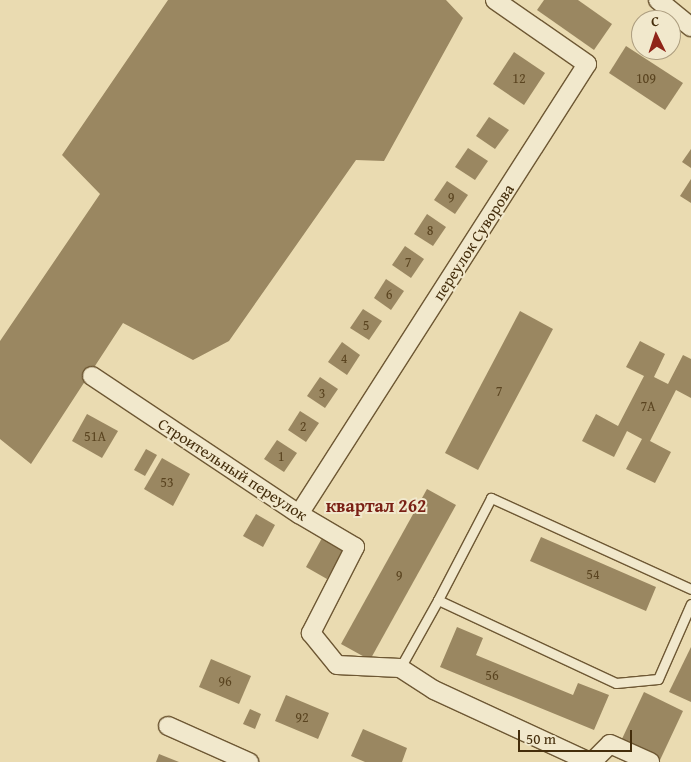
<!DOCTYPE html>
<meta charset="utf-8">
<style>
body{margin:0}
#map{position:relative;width:691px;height:762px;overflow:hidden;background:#eadbb1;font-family:"Gentium Book Plus",serif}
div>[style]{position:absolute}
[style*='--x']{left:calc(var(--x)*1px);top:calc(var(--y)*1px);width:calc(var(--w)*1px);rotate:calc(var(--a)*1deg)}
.building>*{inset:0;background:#9a8761}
.roads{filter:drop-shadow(1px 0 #6e5834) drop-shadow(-1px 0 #6e5834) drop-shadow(0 1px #6e5834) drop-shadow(0 -1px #6e5834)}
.service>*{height:9px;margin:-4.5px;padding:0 4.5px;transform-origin:4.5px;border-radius:4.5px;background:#f1e8cc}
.minor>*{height:18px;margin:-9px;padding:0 9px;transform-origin:9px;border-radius:9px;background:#f1e8cc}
span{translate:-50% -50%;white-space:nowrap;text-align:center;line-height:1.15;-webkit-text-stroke:4px #f1e8cc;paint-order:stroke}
.number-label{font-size:14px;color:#5a4420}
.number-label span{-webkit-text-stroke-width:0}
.street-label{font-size:16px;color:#442d0b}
.neighbourhood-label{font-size:18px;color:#7a1f14;font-weight:700}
.north{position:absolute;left:631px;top:10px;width:50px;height:50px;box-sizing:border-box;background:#f1e8cc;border:1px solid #ac9d7f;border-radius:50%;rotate:356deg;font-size:14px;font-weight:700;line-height:20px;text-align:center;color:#442d0b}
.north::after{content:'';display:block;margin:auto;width:18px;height:22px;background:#8f2418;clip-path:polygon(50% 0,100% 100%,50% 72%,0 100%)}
.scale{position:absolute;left:518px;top:730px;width:114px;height:22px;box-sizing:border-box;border:2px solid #442d0b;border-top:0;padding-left:6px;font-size:15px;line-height:18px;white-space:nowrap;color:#442d0b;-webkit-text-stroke:4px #f1e8cc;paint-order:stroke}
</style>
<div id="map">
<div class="building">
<div style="clip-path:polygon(168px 0,446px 0,463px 18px,384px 161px,356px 160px,229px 341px,193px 360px,123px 323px,31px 464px,0 439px,0 341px,100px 194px,62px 155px)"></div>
<div style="clip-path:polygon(544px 0,578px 0,612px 24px,594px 50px,537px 10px)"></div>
<div style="clip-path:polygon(626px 46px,683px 83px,665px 110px,609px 73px)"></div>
<div style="clip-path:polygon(514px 52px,545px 73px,524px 105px,493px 84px)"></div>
<div style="clip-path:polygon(489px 117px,509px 130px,495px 149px,476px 136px)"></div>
<div style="clip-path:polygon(468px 148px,488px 161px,475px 180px,455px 167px)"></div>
<div style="clip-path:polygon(691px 149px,691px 168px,682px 162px)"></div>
<div style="clip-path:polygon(691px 179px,691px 203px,680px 196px)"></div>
<div style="clip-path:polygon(447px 181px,468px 195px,455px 214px,434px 200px)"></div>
<div style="clip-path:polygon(427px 214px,446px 227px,433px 246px,414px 234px)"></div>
<div style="clip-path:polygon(405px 246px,424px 259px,411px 278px,392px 265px)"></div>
<div style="clip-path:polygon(386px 279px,404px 291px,391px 310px,374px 298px)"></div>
<div style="clip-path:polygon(363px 309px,382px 321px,369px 340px,350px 328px)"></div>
<div style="clip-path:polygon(520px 311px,553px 329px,478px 470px,445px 453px)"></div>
<div style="clip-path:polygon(640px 341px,665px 354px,654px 377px,668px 384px,683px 355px,691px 359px,691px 398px,676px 390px,650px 441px,671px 452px,655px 483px,626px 469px,642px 439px,627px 431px,614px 457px,582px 441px,596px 414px,618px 426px,644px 376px,626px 367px)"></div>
<div style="clip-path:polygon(342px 342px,360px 355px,347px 375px,328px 362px)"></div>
<div style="clip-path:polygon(320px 377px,338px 389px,325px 408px,307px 396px)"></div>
<div style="clip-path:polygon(300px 411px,319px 423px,306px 442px,288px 430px)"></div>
<div style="clip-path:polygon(87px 414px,118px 431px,102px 458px,72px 441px)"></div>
<div style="clip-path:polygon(277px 440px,297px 453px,284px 472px,264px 459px)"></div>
<div style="clip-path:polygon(146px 449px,157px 455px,145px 476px,134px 470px)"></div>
<div style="clip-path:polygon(162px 458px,190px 474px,173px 506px,144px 489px)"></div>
<div style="clip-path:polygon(427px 489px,456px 505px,370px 660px,341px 644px)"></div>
<div style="clip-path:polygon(256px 514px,275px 525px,263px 547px,243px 536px)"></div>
<div style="clip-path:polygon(541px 537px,656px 587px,646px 611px,530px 561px)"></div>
<div style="clip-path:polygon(322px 538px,344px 550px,327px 579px,306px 567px)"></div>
<div style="clip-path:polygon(457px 627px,483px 638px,476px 655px,573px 695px,578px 683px,609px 695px,594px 730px,440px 667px)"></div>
<div style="clip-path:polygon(691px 647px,691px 702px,669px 692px)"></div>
<div style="clip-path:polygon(211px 659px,251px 676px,239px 704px,199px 687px)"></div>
<div style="clip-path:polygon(644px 692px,683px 711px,660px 760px,621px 741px)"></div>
<div style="clip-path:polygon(286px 695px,329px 713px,318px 739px,275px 721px)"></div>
<div style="clip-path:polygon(250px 709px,261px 714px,255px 729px,243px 724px)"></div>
<div style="clip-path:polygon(363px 729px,407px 748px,402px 762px,365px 762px,351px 756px)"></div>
<div style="clip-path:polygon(159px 754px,179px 762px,156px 762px)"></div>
</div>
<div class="roads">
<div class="service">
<div style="--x:691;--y:589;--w:220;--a:-155.5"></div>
<div style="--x:491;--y:498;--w:115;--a:117.5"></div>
<div style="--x:438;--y:600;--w:196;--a:25"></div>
<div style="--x:616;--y:683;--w:42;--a:-5.4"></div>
<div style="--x:658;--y:679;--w:82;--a:-66.3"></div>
<div style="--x:400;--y:668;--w:78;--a:-60.8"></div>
</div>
<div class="minor">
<div style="--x:658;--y:0;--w:43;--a:39.3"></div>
<div style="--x:92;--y:376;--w:249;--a:33.7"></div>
<div style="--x:299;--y:514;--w:65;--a:30.5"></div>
<div style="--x:355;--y:547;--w:97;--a:117.1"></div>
<div style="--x:311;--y:633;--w:41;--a:50.9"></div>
<div style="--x:337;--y:665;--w:63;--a:2.7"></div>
<div style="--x:400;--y:668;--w:40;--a:32.9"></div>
<div style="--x:434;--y:690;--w:172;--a:24.8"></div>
<div style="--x:299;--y:514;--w:534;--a:-57.38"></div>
<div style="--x:587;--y:64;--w:112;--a:-145.2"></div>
<div style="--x:168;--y:726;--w:89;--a:24"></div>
<div style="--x:592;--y:762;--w:25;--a:-45"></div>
<div style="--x:610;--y:744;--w:44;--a:24.2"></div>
</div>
</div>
<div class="number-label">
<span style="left:519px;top:78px">12</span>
<span style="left:646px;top:78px">109</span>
<span style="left:451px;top:197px">9</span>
<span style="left:430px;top:230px">8</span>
<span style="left:408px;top:262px">7</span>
<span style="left:389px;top:294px">6</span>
<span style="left:366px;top:325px">5</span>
<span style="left:344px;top:358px">4</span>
<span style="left:499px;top:391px">7</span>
<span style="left:322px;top:393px">3</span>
<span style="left:648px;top:406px">7А</span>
<span style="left:303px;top:426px">2</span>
<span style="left:95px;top:436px">51А</span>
<span style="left:281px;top:456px">1</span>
<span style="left:167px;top:482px">53</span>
<span style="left:593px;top:574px">54</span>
<span style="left:399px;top:575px">9</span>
<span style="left:492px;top:675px">56</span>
<span style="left:225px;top:681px">96</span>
<span style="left:302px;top:717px">92</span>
</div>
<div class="street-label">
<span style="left:473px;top:242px;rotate:-57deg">переулок Суворова</span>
<span style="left:233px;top:469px;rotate:33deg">Строительный переулок</span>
</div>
<div class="neighbourhood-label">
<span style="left:376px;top:506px">квартал 262</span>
</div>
<div class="north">С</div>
<div class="scale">50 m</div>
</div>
